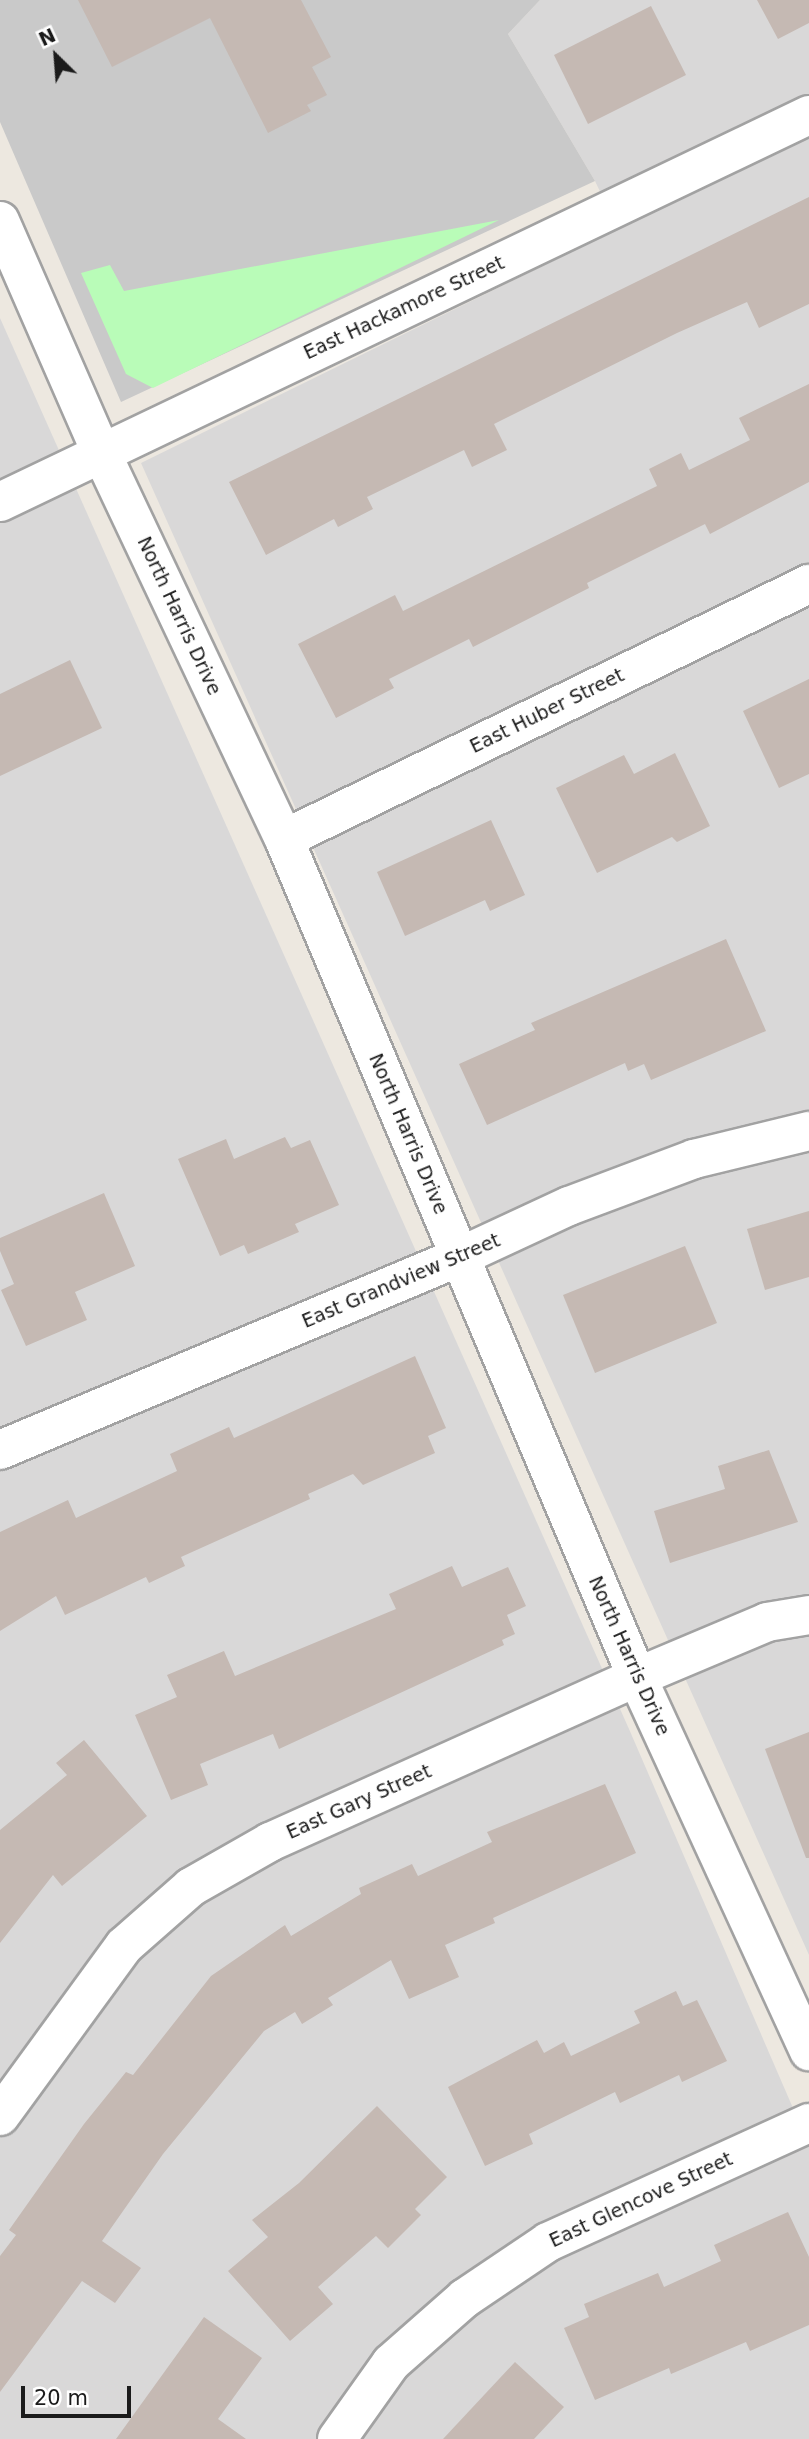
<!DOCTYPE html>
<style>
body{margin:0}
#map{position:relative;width:809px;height:2439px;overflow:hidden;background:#ede8e0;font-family:"DejaVu Sans",sans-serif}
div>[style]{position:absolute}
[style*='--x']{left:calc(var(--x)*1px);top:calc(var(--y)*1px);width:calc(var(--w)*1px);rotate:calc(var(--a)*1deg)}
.residential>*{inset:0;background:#d9d8d8}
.religious>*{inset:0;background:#c9c9c9}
.park>*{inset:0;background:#b9fcb8}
.building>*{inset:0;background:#c5b9b3}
.roads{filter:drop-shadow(2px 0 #a2a2a2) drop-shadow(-2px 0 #a2a2a2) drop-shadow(0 2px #a2a2a2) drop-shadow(0 -2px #a2a2a2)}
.minor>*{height:38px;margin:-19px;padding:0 19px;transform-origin:19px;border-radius:19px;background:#fff}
.tertiary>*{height:38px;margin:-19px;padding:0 19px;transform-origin:19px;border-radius:19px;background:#fff}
span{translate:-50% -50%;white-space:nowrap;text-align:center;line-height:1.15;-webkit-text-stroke:5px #fff;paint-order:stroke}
.street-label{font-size:19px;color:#1b1b1b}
.north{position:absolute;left:21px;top:21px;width:70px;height:70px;-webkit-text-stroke:5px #fff;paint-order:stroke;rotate:335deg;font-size:19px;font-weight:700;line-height:28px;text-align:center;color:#1b1b1b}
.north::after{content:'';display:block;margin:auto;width:24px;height:32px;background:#1b1b1b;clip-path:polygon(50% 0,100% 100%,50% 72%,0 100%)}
.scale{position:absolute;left:21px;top:2386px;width:110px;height:32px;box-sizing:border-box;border:4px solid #1b1b1b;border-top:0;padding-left:9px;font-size:21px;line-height:24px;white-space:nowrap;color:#1b1b1b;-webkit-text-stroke:5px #fff;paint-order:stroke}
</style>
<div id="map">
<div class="residential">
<div style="clip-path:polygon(540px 0,809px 0,809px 1955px,141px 463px,618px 229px,595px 181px,508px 34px)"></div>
<div style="clip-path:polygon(0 318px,629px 1729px,809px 2145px,809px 2439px,0 2439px)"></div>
</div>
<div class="religious">
<div style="clip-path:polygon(0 0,540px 0,508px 34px,595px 181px,121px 402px,0 122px)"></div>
</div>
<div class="park">
<div style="clip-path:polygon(499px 220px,153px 388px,126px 374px,81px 273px,110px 265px,124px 291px)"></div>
</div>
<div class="building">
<div style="clip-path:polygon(78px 0,301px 0,331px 57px,312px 67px,327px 95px,307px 105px,311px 111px,268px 133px,210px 18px,112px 67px)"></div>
<div style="clip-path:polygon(757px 0,809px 0,809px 23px,778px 39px)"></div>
<div style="clip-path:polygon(651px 6px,686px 75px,588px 124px,554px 55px)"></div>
<div style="clip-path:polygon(809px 197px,809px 304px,759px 328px,747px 302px,677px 333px,494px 424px,507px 450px,472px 467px,464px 450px,367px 497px,373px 509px,338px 527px,334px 519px,266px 555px,229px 482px)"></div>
<div style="clip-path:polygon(809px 384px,809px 482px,710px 534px,705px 524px,587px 583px,589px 588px,473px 647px,469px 639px,389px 679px,394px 688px,336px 718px,298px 644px,395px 595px,403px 611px,657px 486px,649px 469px,681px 453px,689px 470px,750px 440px,739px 418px)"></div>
<div style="clip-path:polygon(70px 660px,102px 728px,0 776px,0 694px)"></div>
<div style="clip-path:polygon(809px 679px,809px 774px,779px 788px,743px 711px)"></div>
<div style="clip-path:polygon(675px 753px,710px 826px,677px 842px,672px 837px,597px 873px,556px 788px,624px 755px,634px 774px)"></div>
<div style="clip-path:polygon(491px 820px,525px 895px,490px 911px,485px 900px,405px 936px,377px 872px)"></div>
<div style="clip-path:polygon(726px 939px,766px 1031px,651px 1080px,644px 1064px,628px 1071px,625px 1063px,487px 1125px,459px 1064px,535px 1030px,531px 1023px)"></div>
<div style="clip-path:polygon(285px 1137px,291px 1148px,310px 1140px,339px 1205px,295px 1224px,299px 1232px,248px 1254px,244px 1245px,220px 1256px,178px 1159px,226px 1139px,234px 1159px)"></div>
<div style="clip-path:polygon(104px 1193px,135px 1266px,75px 1292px,87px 1320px,26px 1346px,1px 1290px,14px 1284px,0 1251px,0 1238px)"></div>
<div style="clip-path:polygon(809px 1211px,809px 1277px,765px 1290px,747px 1229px)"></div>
<div style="clip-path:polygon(685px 1246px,717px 1323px,595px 1373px,563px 1295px)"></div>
<div style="clip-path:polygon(415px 1356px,446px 1428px,428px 1436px,435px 1453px,363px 1485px,353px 1474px,308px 1494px,310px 1499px,181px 1557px,185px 1566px,149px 1583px,146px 1577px,65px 1615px,56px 1596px,0 1631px,0 1532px,68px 1500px,76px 1518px,177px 1471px,170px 1454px,229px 1427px,234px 1438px)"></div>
<div style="clip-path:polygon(769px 1450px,798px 1522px,670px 1563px,654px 1511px,725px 1489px,718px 1466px)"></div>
<div style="clip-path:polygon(452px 1566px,462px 1587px,508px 1567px,526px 1606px,507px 1615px,515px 1634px,502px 1640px,504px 1645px,279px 1749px,273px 1734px,200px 1764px,208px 1785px,171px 1800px,135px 1715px,177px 1697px,167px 1675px,224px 1651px,235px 1676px,396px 1609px,389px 1594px)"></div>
<div style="clip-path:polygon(809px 1732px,809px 1858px,806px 1858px,765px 1749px)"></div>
<div style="clip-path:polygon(84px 1740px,147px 1816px,62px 1886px,53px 1875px,0 1943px,0 1830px,67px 1775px,56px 1763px)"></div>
<div style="clip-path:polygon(605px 1784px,636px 1853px,493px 1918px,495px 1923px,445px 1945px,459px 1977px,409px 1999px,391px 1960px,328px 1998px,333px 2005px,302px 2024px,295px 2012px,264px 2031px,163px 2154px,102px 2241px,141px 2268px,115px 2303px,82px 2281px,0 2392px,0 2256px,16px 2235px,9px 2230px,84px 2124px,126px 2072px,133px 2075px,211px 1976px,285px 1925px,291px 1936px,361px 1894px,359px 1888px,412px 1864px,418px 1876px,492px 1842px,487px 1832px)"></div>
<div style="clip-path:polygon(676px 1991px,683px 2006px,697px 2000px,727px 2061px,682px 2082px,679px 2075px,620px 2103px,615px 2092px,529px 2134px,533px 2144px,485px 2166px,448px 2087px,537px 2040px,544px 2053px,564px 2042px,571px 2056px,640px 2023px,634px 2011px)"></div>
<div style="clip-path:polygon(377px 2106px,447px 2177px,415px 2209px,421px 2215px,388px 2248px,376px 2236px,318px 2287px,333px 2304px,290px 2341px,228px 2271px,268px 2237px,252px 2220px,299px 2183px)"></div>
<div style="clip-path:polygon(788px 2212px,809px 2257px,809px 2325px,750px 2351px,746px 2342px,671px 2374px,669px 2368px,595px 2400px,564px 2328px,589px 2317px,584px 2304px,658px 2273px,664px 2287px,721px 2261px,714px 2245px)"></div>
<div style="clip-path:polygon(204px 2317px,262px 2358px,218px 2419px,246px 2439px,116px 2439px)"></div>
<div style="clip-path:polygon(515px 2362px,564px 2407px,534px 2439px,443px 2439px)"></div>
</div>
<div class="roads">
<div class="minor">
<div style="--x:0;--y:502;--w:897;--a:-25.56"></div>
<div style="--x:284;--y:839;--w:584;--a:-25.91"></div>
<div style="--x:0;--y:1450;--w:498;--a:-22.8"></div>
<div style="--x:459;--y:1257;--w:121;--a:-24.9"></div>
<div style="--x:569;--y:1206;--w:134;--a:-20.6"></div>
<div style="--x:694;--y:1159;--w:118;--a:-13.7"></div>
<div style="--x:0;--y:2116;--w:210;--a:-53.9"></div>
<div style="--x:124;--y:1946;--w:89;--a:-41.4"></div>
<div style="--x:191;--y:1887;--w:91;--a:-29.7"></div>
<div style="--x:270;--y:1842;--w:402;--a:-24.2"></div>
<div style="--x:637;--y:1677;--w:141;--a:-22.9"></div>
<div style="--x:767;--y:1622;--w:43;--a:-9.5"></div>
<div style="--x:337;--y:2439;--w:93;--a:-54.6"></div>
<div style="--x:391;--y:2363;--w:98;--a:-41.3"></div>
<div style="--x:465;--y:2298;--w:100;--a:-34"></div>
<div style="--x:548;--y:2242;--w:287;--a:-24.5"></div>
</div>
<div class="tertiary">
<div style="--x:0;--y:221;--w:252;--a:66.4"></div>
<div style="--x:101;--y:452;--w:428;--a:64.7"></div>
<div style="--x:284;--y:839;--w:909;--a:67.16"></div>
<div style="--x:637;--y:1677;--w:412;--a:65.3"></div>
</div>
</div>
<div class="street-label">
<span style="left:404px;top:308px;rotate:-25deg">East Hackamore Street</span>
<span style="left:179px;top:616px;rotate:65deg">North Harris Drive</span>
<span style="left:547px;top:711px;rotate:-26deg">East Huber Street</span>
<span style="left:408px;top:1134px;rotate:67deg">North Harris Drive</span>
<span style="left:401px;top:1281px;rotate:-23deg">East Grandview Street</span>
<span style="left:629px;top:1656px;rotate:66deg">North Harris Drive</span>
<span style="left:359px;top:1802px;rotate:-24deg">East Gary Street</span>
<span style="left:641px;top:2200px;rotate:-25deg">East Glencove Street</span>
</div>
<div class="north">N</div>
<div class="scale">20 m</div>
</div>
